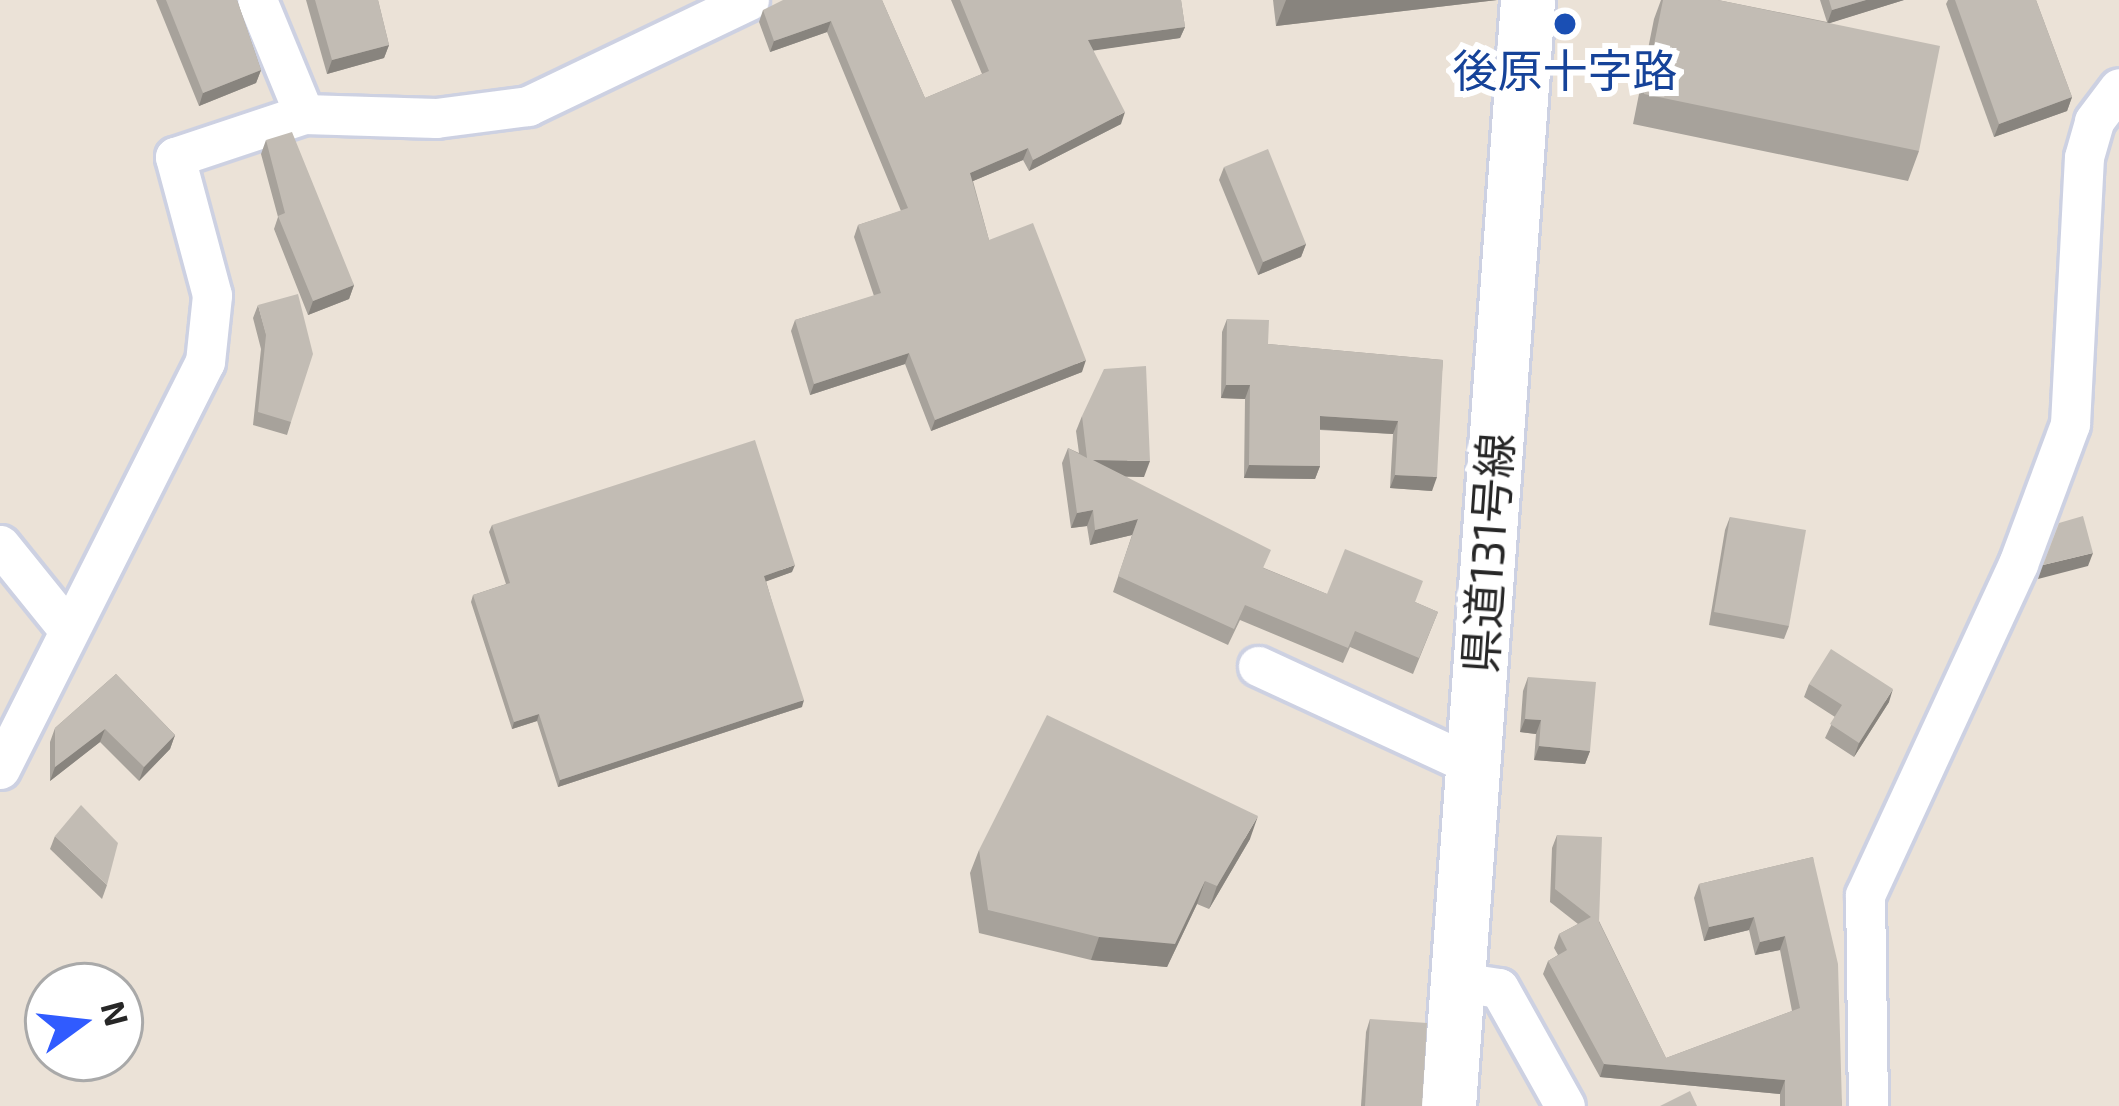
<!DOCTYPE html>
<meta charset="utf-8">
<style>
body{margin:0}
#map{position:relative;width:2119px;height:1106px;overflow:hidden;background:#ebe2d7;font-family:"Exo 2","Noto Sans JP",sans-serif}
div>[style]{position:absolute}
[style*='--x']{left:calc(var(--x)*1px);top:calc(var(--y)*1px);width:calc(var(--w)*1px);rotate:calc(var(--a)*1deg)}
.roads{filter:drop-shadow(3px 0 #cdd1e2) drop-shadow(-3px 0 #cdd1e2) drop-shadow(0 3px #cdd1e2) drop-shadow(0 -3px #cdd1e2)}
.minor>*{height:39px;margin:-19.5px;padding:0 19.5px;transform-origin:19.5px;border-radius:19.5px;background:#fff}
.secondary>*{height:54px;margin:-27px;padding:0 27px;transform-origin:27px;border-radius:27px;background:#fff}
.wall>*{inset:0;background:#a7a29b}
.shaded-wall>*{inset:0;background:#88847e}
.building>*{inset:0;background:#c2bcb4}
.dots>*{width:33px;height:33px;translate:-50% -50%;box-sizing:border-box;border:6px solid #fff;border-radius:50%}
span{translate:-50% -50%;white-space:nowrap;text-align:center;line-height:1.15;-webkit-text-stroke:12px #fff;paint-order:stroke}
.transit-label{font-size:45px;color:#164399}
.street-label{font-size:45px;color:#272727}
.north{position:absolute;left:24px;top:962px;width:120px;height:120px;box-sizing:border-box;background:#fff;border:3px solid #a9a9a9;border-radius:50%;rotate:75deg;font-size:33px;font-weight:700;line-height:48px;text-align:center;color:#272727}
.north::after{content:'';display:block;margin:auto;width:42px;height:54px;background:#305bff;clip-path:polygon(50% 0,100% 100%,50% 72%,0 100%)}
</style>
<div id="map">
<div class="roads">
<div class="minor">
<div style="--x:257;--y:0;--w:123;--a:67.6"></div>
<div style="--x:0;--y:545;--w:107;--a:51.1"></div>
<div style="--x:1258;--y:666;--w:238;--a:24.8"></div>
<div style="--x:0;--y:769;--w:456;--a:-63.3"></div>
<div style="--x:205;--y:362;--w:67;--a:-84"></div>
<div style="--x:212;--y:295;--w:143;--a:-105"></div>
<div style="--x:175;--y:157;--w:136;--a:-18.4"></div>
<div style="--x:304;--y:114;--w:132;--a:1.7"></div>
<div style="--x:436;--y:118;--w:93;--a:-7.4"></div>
<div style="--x:528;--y:106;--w:245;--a:-25.6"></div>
<div style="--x:1459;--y:982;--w:40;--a:8.5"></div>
<div style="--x:1499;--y:988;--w:135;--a:60.8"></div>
<div style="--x:1868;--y:1106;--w:211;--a:-90.8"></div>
<div style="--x:1865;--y:895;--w:365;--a:-65.2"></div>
<div style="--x:2018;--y:564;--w:149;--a:-69.6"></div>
<div style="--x:2070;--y:424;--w:267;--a:-87"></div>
<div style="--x:2084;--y:157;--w:37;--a:-74"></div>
<div style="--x:2094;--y:121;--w:41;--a:-52.9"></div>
</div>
<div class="secondary">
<div style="--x:1449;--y:1106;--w:1109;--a:-85.91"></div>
</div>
</div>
<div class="wall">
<div style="clip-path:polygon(156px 0,237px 0,261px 70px,256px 83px,199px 106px)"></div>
<div style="clip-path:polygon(306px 0,378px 0,389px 45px,384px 58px,327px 74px)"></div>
<div style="clip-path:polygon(882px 0,925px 98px,982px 74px,951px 0,1181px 0,1185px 27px,1180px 38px,1093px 50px,1121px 124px,1029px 171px,1023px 160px,973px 181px,989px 240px,1082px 372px,931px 431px,905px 364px,810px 395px,791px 331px,795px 320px,874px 296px,854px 237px,858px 225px,901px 211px,827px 32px,770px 52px,759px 22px,763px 10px)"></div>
<div style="clip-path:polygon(1273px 0,1497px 0,1276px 26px)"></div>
<div style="clip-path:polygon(1661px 0,1718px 0,1827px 22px,1820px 0,1904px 0,1829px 23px,1919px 151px,1908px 181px,1633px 124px,1654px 19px)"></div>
<div style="clip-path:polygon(1948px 0,2036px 0,2072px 97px,2067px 111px,1994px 137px,1946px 4px)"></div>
<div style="clip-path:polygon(266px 140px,354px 285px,349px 299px,308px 315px,274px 229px,278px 217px,261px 154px)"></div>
<div style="clip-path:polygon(1224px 167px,1306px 244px,1301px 257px,1258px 275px,1219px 180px)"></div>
<div style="clip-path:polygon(258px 305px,291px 422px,287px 435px,253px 425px,261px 349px,253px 318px)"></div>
<div style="clip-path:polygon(1227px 319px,1268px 344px,1443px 360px,1432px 491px,1390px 488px,1393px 434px,1320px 430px,1320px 466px,1315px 479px,1244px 478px,1245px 399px,1221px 398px,1222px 332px)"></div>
<div style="clip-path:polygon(1082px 416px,1144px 477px,1125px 476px,1264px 568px,1327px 594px,1415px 602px,1438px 612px,1413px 674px,1350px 647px,1343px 663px,1240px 620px,1228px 645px,1113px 592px,1132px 535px,1090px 545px,1087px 526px,1071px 528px,1062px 463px,1068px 448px,1079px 453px,1076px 431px)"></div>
<div style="clip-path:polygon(1730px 517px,1789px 626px,1784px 639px,1709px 625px,1725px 530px)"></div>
<div style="clip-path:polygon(492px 525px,792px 572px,766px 581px,802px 707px,558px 787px,537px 721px,512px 729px,471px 602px,473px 595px,506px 584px,489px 532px)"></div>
<div style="clip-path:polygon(116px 674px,175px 735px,170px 749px,139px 781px,100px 742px,50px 781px,50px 742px,55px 728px)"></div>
<div style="clip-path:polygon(1528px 677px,1590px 751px,1585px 764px,1534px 760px,1536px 734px,1520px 732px,1523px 691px)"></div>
<div style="clip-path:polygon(1809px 684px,1889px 702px,1854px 757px,1825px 738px,1835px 717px,1804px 697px)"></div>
<div style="clip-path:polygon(1557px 835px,1666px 1058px,1792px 1011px,1780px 950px,1755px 955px,1749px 930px,1704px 941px,1694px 898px,1699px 884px,1813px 857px,1842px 1106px,1780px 1106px,1780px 1094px,1600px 1077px,1543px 974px,1548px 961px,1558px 955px,1554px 948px,1559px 934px,1578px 924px,1550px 902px,1552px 848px)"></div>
<div style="clip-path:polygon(55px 836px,107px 885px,102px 899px,50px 849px)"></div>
<div style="clip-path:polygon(1250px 839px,1209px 909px,1197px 904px,1167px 967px,1091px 960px,979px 933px,970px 873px,979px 850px)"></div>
<div style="clip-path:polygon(1370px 1019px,1422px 1106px,1361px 1106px,1366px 1032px)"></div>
</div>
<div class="shaded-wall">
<div style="clip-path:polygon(1286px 0,1497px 0,1276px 26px)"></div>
<div style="clip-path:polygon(1866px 0,1904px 0,1827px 24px,1832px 10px)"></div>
<div style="clip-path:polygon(831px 21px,827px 32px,770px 52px,774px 41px)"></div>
<div style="clip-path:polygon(1185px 27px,1180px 38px,1084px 52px,1088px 40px)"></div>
<div style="clip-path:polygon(389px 45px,384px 58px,327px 74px,332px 60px)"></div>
<div style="clip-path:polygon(261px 70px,256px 83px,199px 106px,203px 93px)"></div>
<div style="clip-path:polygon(2072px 97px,2067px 111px,1994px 137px,1999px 124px)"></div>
<div style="clip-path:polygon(1125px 112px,1121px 124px,1029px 171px,1033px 160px)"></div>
<div style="clip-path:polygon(1028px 148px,1023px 160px,966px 184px,970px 173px)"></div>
<div style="clip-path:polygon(1306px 244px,1301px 257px,1258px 275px,1263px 262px)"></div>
<div style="clip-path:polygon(354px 285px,349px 299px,308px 315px,313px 301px)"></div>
<div style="clip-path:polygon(909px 353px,905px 364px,810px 395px,814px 384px)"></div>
<div style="clip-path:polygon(1086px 360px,1082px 372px,931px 431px,935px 420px)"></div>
<div style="clip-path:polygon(1226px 385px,1250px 385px,1245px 399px,1221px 398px)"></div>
<div style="clip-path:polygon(1320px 416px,1398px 421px,1393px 434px,1315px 429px)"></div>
<div style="clip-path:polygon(1093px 460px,1150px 461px,1144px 477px,1087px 476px)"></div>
<div style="clip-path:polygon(1249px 465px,1320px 466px,1315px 479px,1244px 478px)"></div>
<div style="clip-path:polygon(1395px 475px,1437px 477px,1432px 491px,1390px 488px)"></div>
<div style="clip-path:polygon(1093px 510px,1087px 526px,1071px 528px,1077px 513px)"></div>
<div style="clip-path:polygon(1138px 519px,1132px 535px,1090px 545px,1095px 530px)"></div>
<div style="clip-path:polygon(2093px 553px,2088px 566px,2038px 579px,2043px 565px)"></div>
<div style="clip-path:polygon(795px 565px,792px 572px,762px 583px,764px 576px)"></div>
<div style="clip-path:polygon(1893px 689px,1889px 702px,1854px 757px,1859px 743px)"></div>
<div style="clip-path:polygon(804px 700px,802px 707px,558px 787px,560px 780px)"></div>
<div style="clip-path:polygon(539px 714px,537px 721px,512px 729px,514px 722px)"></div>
<div style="clip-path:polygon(1525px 719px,1541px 720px,1536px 734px,1520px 732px)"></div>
<div style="clip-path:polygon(105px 729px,100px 742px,50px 781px,55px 767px)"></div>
<div style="clip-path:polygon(175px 735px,170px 749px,139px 781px,144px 767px)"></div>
<div style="clip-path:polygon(1539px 746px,1590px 751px,1585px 764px,1534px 760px)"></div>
<div style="clip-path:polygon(1258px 816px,1250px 839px,1209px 909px,1217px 886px)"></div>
<div style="clip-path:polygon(1205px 881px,1197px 904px,1167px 967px,1091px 960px,1099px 937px)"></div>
<div style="clip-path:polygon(1754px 917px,1749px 930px,1704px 941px,1709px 927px)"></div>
<div style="clip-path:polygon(1785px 936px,1780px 950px,1755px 955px,1760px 942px)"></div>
<div style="clip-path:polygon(1604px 1064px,1785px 1080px,1780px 1094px,1600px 1077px)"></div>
</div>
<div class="building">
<div style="clip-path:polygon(166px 0,237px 0,261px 70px,203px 93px)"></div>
<div style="clip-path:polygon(315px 0,378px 0,389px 45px,332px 60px)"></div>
<div style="clip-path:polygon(783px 0,882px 0,925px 98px,989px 71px,960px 0,1181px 0,1185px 27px,1088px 40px,1125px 112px,1033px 160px,1028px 148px,970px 173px,989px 240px,1033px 223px,1086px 360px,935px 420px,909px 353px,814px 384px,795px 320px,881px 293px,858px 225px,908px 208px,831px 21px,774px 41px,763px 10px)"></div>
<div style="clip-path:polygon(1663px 0,1718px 0,1940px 46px,1919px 151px,1644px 94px)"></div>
<div style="clip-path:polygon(1829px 0,1866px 0,1832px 10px)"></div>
<div style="clip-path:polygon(1955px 0,2036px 0,2072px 97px,1999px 124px)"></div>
<div style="clip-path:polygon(292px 132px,354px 285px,313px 301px,278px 216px,285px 213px,266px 140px)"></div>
<div style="clip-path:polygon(1268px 149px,1306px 244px,1263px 262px,1224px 167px)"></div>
<div style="clip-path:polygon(298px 294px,313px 354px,291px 422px,258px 412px,266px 335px,258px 305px)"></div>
<div style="clip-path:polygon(1227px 319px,1269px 320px,1268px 344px,1443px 360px,1437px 477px,1395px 475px,1398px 421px,1320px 416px,1320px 466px,1249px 465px,1250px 385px,1226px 385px)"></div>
<div style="clip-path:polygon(1146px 366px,1150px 461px,1093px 460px,1271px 550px,1263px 568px,1327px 594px,1345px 549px,1423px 581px,1415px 602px,1438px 612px,1419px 658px,1355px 631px,1348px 648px,1245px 605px,1234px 629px,1118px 576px,1138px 519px,1095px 530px,1093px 510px,1077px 513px,1068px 448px,1087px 458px,1082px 416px,1104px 369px)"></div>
<div style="clip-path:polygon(755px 440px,795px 565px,764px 576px,804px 700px,560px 780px,539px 714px,514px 722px,473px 595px,510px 583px,492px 525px)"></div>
<div style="clip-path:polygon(2083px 516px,2093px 553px,2043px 565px,2059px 523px)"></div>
<div style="clip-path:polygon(1730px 517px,1806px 530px,1789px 626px,1714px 612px)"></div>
<div style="clip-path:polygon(1831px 649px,1893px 689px,1859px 743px,1830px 724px,1842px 705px,1809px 684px)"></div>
<div style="clip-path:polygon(116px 674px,175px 735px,144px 767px,105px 729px,55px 767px,55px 728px)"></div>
<div style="clip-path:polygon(1528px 677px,1596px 682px,1590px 751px,1539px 746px,1541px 720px,1525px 719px)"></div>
<div style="clip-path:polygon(1047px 715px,1258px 816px,1217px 886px,1205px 881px,1175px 944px,1099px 937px,988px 910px,979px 850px)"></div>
<div style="clip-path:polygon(81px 805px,118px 843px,107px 885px,55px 836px)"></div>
<div style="clip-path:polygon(1557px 835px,1602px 837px,1599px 922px,1666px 1058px,1800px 1008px,1785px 936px,1760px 942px,1754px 917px,1709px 927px,1699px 884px,1813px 857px,1838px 964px,1842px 1106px,1785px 1106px,1785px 1080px,1604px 1064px,1548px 961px,1567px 950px,1559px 934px,1591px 917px,1555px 889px)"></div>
<div style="clip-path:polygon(1370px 1019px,1427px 1023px,1422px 1106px,1365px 1106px)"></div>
<div style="clip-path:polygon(1690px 1091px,1697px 1106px,1660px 1106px)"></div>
</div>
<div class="dots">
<div style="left:1565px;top:24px;background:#1a4fb4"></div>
</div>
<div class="transit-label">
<span style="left:1565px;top:70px">後原十字路</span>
</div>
<div class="street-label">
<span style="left:1487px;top:553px;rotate:-86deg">県道131号線</span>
</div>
<div class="north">N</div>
</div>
